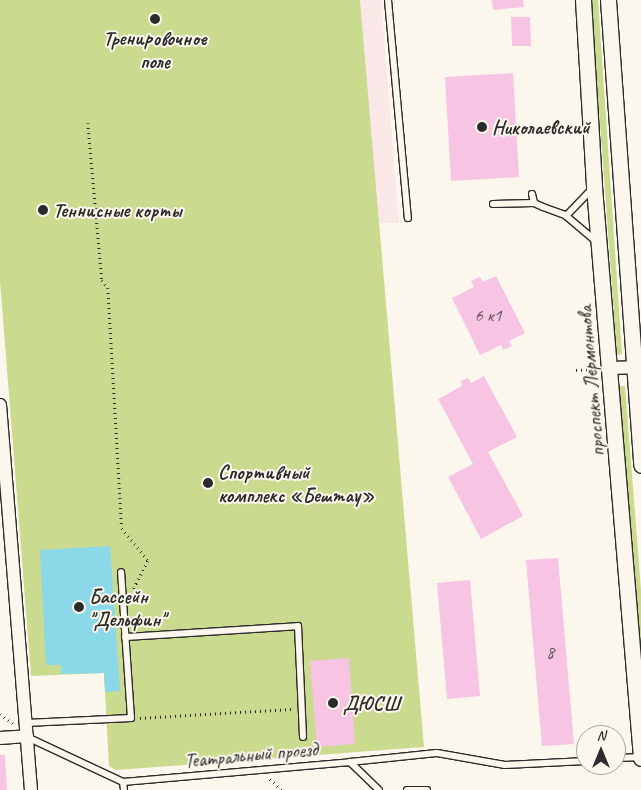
<!DOCTYPE html>
<meta charset="utf-8">
<style>
body{margin:0}
#map{position:relative;width:641px;height:790px;overflow:hidden;background:#fbf7ec;font-family:Caveat,sans-serif}
div>[style]{position:absolute}
[style*='--x']{left:calc(var(--x)*1px);top:calc(var(--y)*1px);width:calc(var(--w)*1px);rotate:calc(var(--a)*1deg)}
.built>*{inset:0;background:#fae8e9}
.green>*{inset:0;background:#cada8f}
.water>*{inset:0;background:#8ad8e8}
.building>*{inset:0;background:#f7c4e3}
.path>*{height:2.5px;margin-top:-1.25px;transform-origin:0;background:repeating-linear-gradient(90deg,#2b2b2b 0 1px,transparent 0 5px)}
.roads{filter:drop-shadow(1px 0 #2b2b2b) drop-shadow(-1px 0 #2b2b2b) drop-shadow(0 1px #2b2b2b) drop-shadow(0 -1px #2b2b2b)}
.service>*{height:6px;margin:-3px;padding:0 3px;transform-origin:3px;border-radius:3px;background:#fbf7ec}
.minor>*{height:12px;margin:-6px;padding:0 6px;transform-origin:6px;border-radius:6px;background:#fbf7ec}
.tertiary>*{height:15px;margin:-7.5px;padding:0 7.5px;transform-origin:7.5px;border-radius:7.5px;background:#fbf7ec}
.dots>*{width:14px;height:14px;translate:-50% -50%;box-sizing:border-box;border:2px solid #fbf7ec;border-radius:50%}
span{translate:-50% -50%;white-space:nowrap;text-align:center;line-height:1.15;-webkit-text-stroke:4px #fbf7ec;paint-order:stroke}
.number-label{font-size:18px;color:#5e5159}
.number-label span{-webkit-text-stroke-width:0}
.poi-label{font-size:20px;color:#2b2b2b;font-weight:700}
.left{translate:0 -50%;text-align:left}
.street-label{font-size:20px;color:#2b2b2b}
.north{position:absolute;left:576px;top:725px;width:50px;height:50px;box-sizing:border-box;background:#fbf7ec;border:1px solid #a8a59f;border-radius:50%;rotate:0deg;font-size:14px;font-weight:700;line-height:20px;text-align:center;color:#2b2b2b}
.north::after{content:'';display:block;margin:auto;width:18px;height:22px;background:#2b2b2b;clip-path:polygon(50% 0,100% 100%,50% 72%,0 100%)}
</style>
<div id="map">
<div class="built">
<div style="clip-path:polygon(360px 0,381px 0,399px 223px,379px 223px)"></div>
</div>
<div class="green">
<div style="clip-path:polygon(0 0,360px 0,424px 747px,116px 770px,109px 766px,104px 673px,31px 676px,0 280px)"></div>
<div style="clip-path:polygon(591px 0,598px 0,622px 354px,617px 355px)"></div>
<div style="clip-path:polygon(619px 386px,625px 386px,641px 590px,641px 661px)"></div>
</div>
<div class="water">
<div style="clip-path:polygon(110px 546px,120px 691px,105px 692px,104px 673px,61px 674px,61px 665px,46px 665px,40px 550px)"></div>
</div>
<div class="building">
<div style="clip-path:polygon(492px 0,523px 0,524px 7px,493px 10px)"></div>
<div style="clip-path:polygon(511px 17px,530px 17px,531px 46px,512px 46px)"></div>
<div style="clip-path:polygon(513px 73px,519px 177px,451px 181px,445px 77px)"></div>
<div style="clip-path:polygon(496px 276px,525px 333px,509px 341px,512px 346px,503px 350px,501px 345px,480px 355px,452px 298px,474px 287px,471px 281px,480px 277px,483px 282px)"></div>
<div style="clip-path:polygon(484px 376px,517px 437px,488px 452px,523px 516px,481px 539px,448px 477px,473px 464px,438px 399px,462px 386px,461px 381px,468px 378px,471px 383px)"></div>
<div style="clip-path:polygon(558px 558px,574px 744px,542px 746px,526px 560px)"></div>
<div style="clip-path:polygon(470px 580px,480px 696px,447px 699px,437px 583px)"></div>
<div style="clip-path:polygon(349px 658px,355px 744px,317px 747px,310px 661px)"></div>
<div style="clip-path:polygon(0 755px,5px 755px,7px 790px,0 790px)"></div>
</div>
<div class="path">
<div style="--x:88;--y:123;--w:158;--a:84.9"></div>
<div style="--x:102;--y:280;--w:10;--a:53"></div>
<div style="--x:108;--y:288;--w:240;--a:86.7"></div>
<div style="--x:122;--y:528;--w:42;--a:51.8"></div>
<div style="--x:148;--y:561;--w:33;--a:117"></div>
<div style="--x:576;--y:370;--w:20;--a:-3"></div>
<div style="--x:0;--y:714;--w:16;--a:35"></div>
<div style="--x:140;--y:718;--w:152;--a:-3.4"></div>
<div style="--x:270;--y:779;--w:16;--a:43"></div>
</div>
<div class="roads">
<div class="service">
<div style="--x:388;--y:0;--w:219;--a:84.8"></div>
<div style="--x:532;--y:194;--w:9;--a:77"></div>
<div style="--x:493;--y:204;--w:41;--a:-1.4"></div>
<div style="--x:534;--y:203;--w:10;--a:24"></div>
<div style="--x:543;--y:207;--w:23;--a:20"></div>
<div style="--x:565;--y:215;--w:42;--a:40.2"></div>
<div style="--x:566;--y:216;--w:39;--a:-46"></div>
<div style="--x:125;--y:637;--w:173;--a:-3.6"></div>
<div style="--x:298;--y:626;--w:111;--a:87.4"></div>
<div style="--x:26;--y:723;--w:105;--a:-2.7"></div>
<div style="--x:131;--y:718;--w:146;--a:-93.9"></div>
<div style="--x:27;--y:737;--w:106;--a:25.1"></div>
<div style="--x:616;--y:758;--w:24;--a:-2"></div>
<div style="--x:350;--y:762;--w:87;--a:-5.9"></div>
<div style="--x:437;--y:753;--w:69;--a:10"></div>
<div style="--x:505;--y:765;--w:81;--a:-2.8"></div>
<div style="--x:124;--y:790;--w:8;--a:-97"></div>
<div style="--x:123;--y:782;--w:228;--a:-5"></div>
<div style="--x:350;--y:762;--w:40;--a:44"></div>
<div style="--x:407;--y:790;--w:20;--a:0"></div>
</div>
<div class="minor">
<div style="--x:610;--y:368;--w:31;--a:-2"></div>
<div style="--x:0;--y:405;--w:386;--a:85.4"></div>
<div style="--x:0;--y:738;--w:27;--a:-4"></div>
</div>
<div class="tertiary">
<div style="--x:583;--y:0;--w:187;--a:86.6"></div>
<div style="--x:594;--y:187;--w:573;--a:85.29"></div>
<div style="--x:608;--y:0;--w:466;--a:85.9"></div>
</div>
</div>
<div class="dots">
<div style="left:155px;top:19px;background:#2b2b2b"></div>
<div style="left:482px;top:127px;background:#2b2b2b"></div>
<div style="left:43px;top:210px;background:#2b2b2b"></div>
<div style="left:208px;top:483px;background:#2b2b2b"></div>
<div style="left:79px;top:607px;background:#2b2b2b"></div>
<div style="left:333px;top:703px;background:#2b2b2b"></div>
</div>
<div class="number-label">
<span style="left:488px;top:315px">6 к1</span>
<span style="left:550px;top:652px">8</span>
</div>
<div class="poi-label">
<span style="left:155px;top:50px">Тренировочное<br>поле</span>
<span class="left" style="left:492px;top:127px">Николаевский</span>
<span class="left" style="left:53px;top:210px">Теннисные корты</span>
<span class="left" style="left:218px;top:484px">Спортивный<br>комплекс «Бештау»</span>
<span class="left" style="left:89px;top:608px">Бассейн<br>"Дельфин"</span>
<span class="left" style="left:343px;top:703px">ДЮСШ</span>
</div>
<div class="street-label">
<span style="left:591px;top:381px;rotate:-95deg">проспект Лермонтова</span>
<span style="left:251px;top:755px;rotate:-5deg">Театральный проезд</span>
</div>
<div class="north">N</div>
</div>
